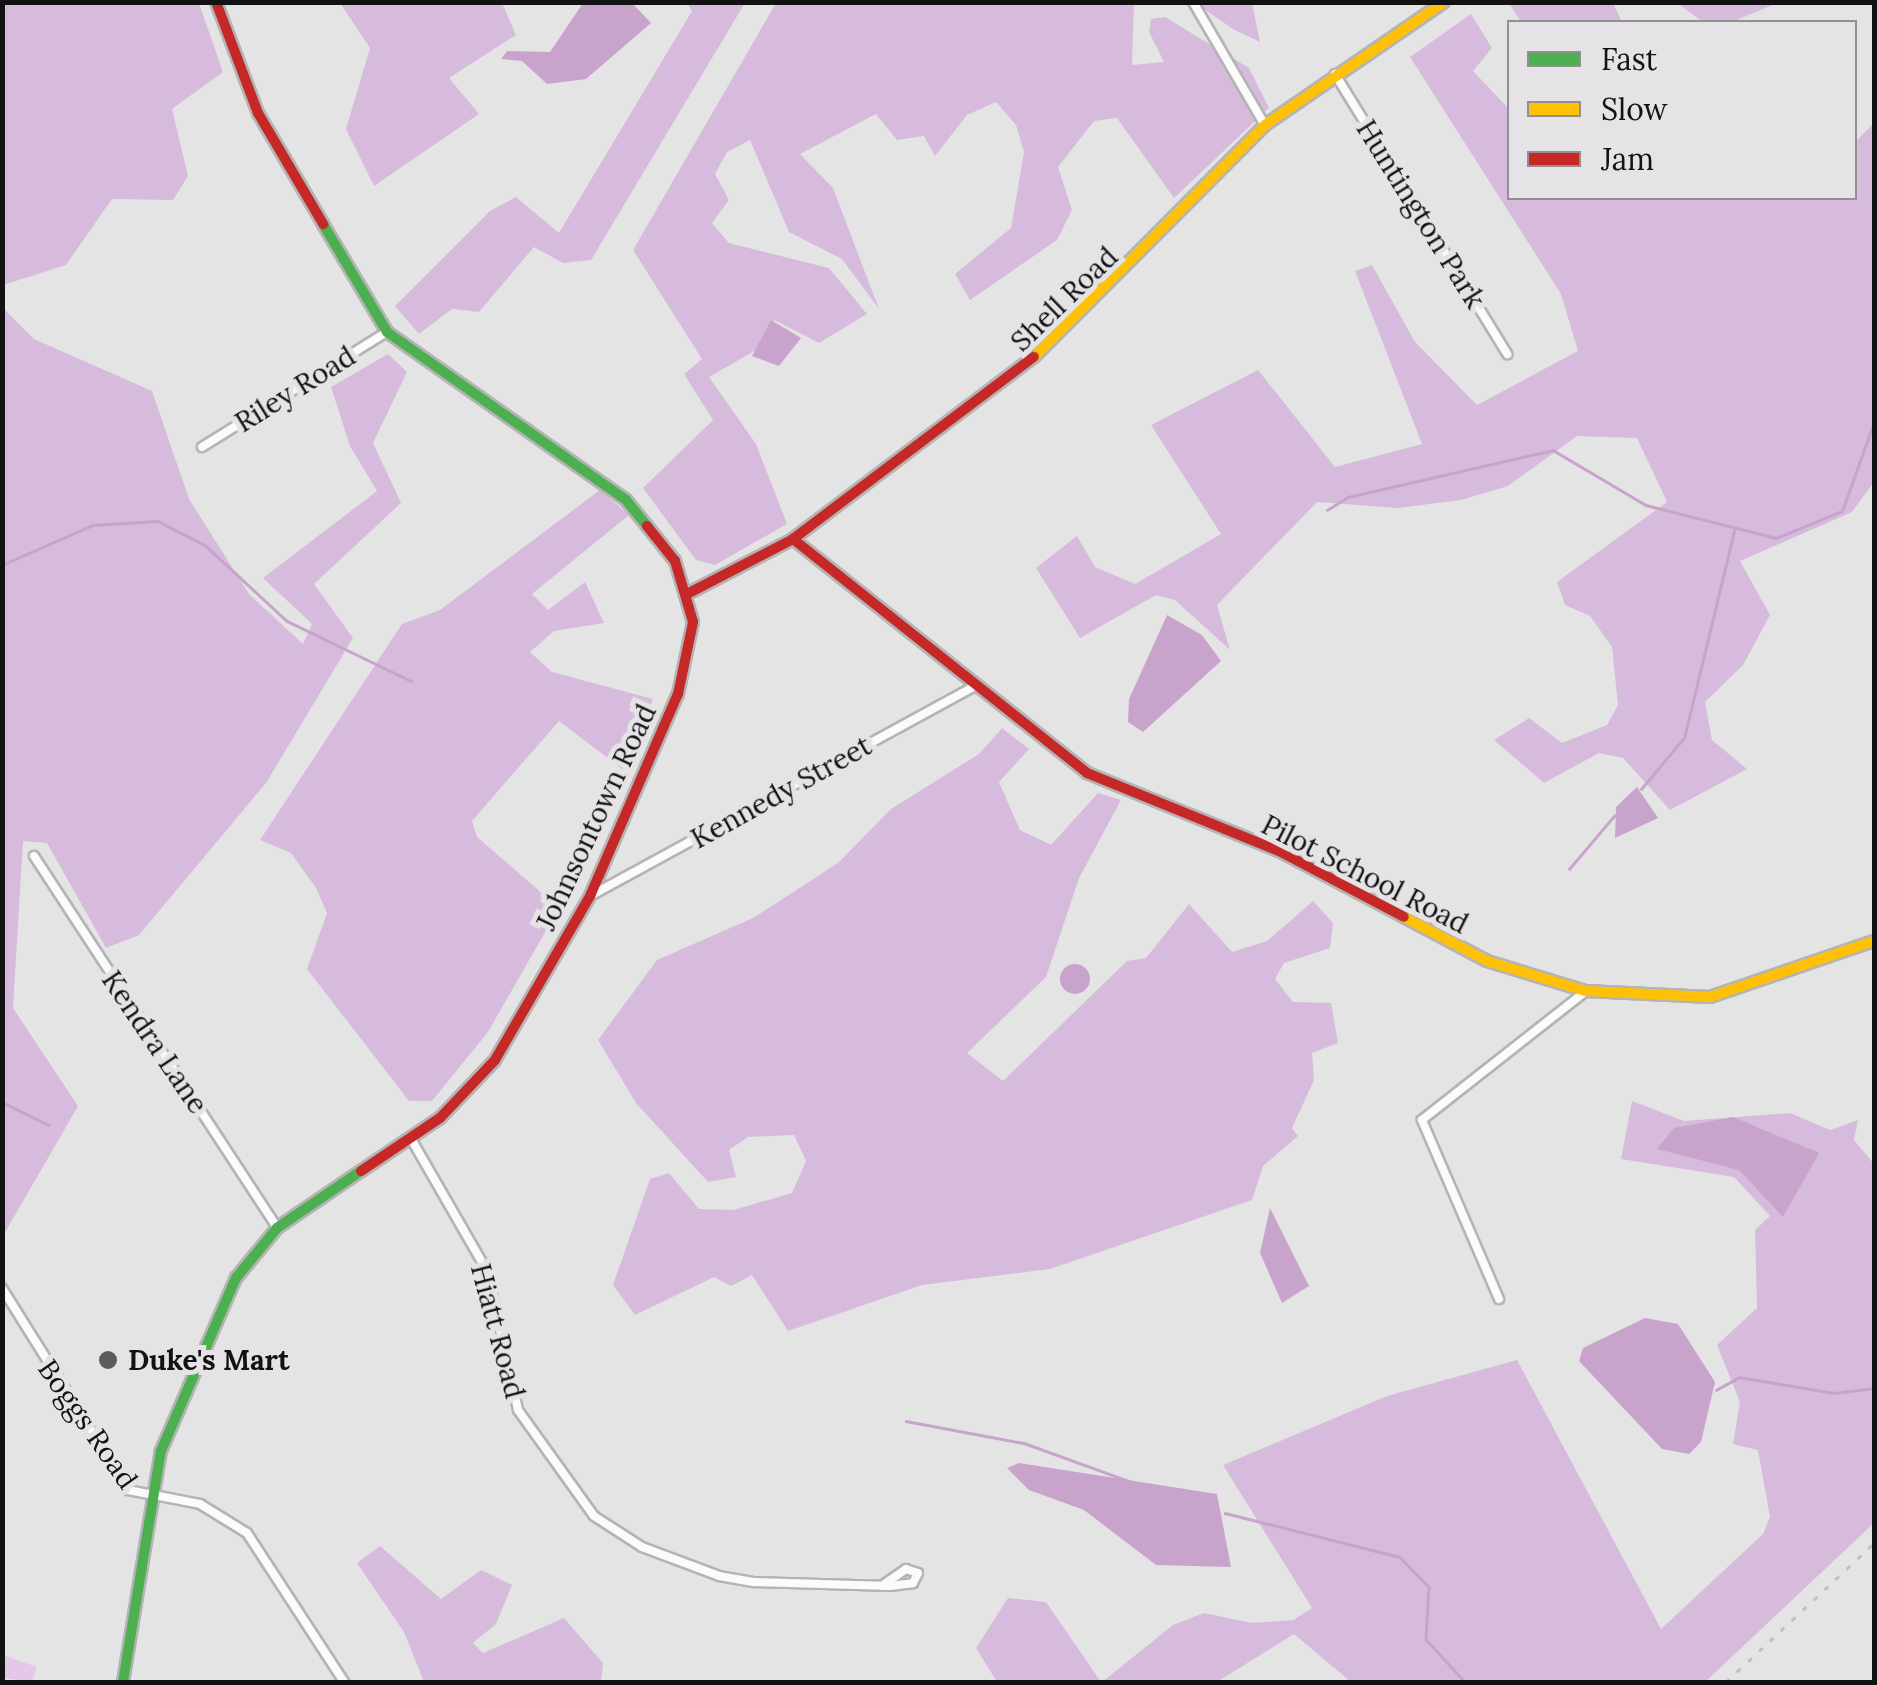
<!DOCTYPE html>
<style>
body{margin:0}
#map{position:relative;width:1877px;height:1685px;overflow:hidden;background:#e5e4e5;font-family:Lora,serif}
div>[style]{position:absolute}
[style*='--x']{left:calc(var(--x)*1px);top:calc(var(--y)*1px);width:calc(var(--w)*1px);rotate:calc(var(--a)*1deg)}
.green>*{inset:0;background:#e3c8e7}
.forest>*{inset:0;background:#d7bbdc}
.water>*{inset:0;background:#c8a4cd}
.round{border-radius:50%}
.stream>*{height:2.5px;margin:-1.25px;padding:0 1.25px;transform-origin:1.25px;border-radius:1.25px;background:#c8a4cd}
.roads{filter:drop-shadow(2px 0 #b5b4b5) drop-shadow(-2px 0 #b5b4b5) drop-shadow(0 2px #b5b4b5) drop-shadow(0 -2px #b5b4b5)}
.street>*{height:8px;margin:-4px;padding:0 4px;transform-origin:4px;border-radius:4px;background:#fbfbfb}
.fast>*{height:10px;margin:-5px;padding:0 5px;transform-origin:5px;border-radius:5px;background:#4caf50}
.slow>*{height:10px;margin:-5px;padding:0 5px;transform-origin:5px;border-radius:5px;background:#ffc107}
.jam>*{height:10px;margin:-5px;padding:0 5px;transform-origin:5px;border-radius:5px;background:#c62828}
.rail>*{height:2.5px;margin-top:-1.25px;transform-origin:0;background:repeating-linear-gradient(90deg,#c1c0c1 0 5px,transparent 0 15px)}
.dots>*{width:28px;height:28px;translate:-50% -50%;box-sizing:border-box;border:5px solid #e5e3e6;border-radius:50%}
span{translate:-50% -50%;white-space:nowrap;text-align:center;line-height:1.15;-webkit-text-stroke:10px #e5e3e6;paint-order:stroke}
.street-label{font-size:28px;color:#131213}
.poi-label{font-size:28px;color:#131213;font-weight:700}
.left{translate:0 -50%;text-align:left}
.frame{position:absolute;inset:0;border:5px solid #131213;pointer-events:none}
.legend{position:absolute;left:1507px;top:20px;width:350px;height:180px;box-sizing:border-box;background:#e5e3e6;border:2px solid #918f92;margin:0;padding:12px 18px;list-style:none;font-size:30px;color:#131213}
.legend li{display:flex;align-items:center;gap:20px;height:50px}
.legend b{width:50px;border:2px solid #918f92}
</style>
<div id="map">
<div class="green">
<div style="clip-path:polygon(3px 1655px,37px 1667px,32px 1682px,3px 1678px)"></div>
</div>
<div class="forest">
<div style="clip-path:polygon(3px 2px,199px 3px,223px 72px,172px 109px,188px 176px,173px 200px,112px 199px,66px 265px,3px 285px)"></div>
<div style="clip-path:polygon(340px 3px,502px 3px,516px 35px,449px 78px,479px 114px,374px 186px,346px 129px,370px 48px)"></div>
<div style="clip-path:polygon(687px 3px,745px 3px,591px 260px,563px 263px,534px 247px,479px 312px,452px 309px,419px 334px,395px 306px,490px 211px,516px 197px,559px 233px,692px 11px)"></div>
<div style="clip-path:polygon(776px 3px,1134px 3px,1132px 65px,1164px 62px,1149px 32px,1151px 19px,1165px 17px,1249px 68px,1269px 108px,1174px 198px,1117px 118px,1094px 121px,1058px 167px,1072px 210px,1057px 240px,970px 300px,955px 274px,1011px 228px,1024px 152px,1016px 125px,996px 102px,967px 115px,935px 156px,924px 136px,897px 140px,876px 114px,800px 154px,833px 188px,879px 309px,842px 259px,789px 232px,750px 140px,727px 152px,715px 174px,729px 200px,712px 223px,729px 243px,829px 268px,867px 314px,819px 343px,774px 320px,763px 346px,709px 377px,756px 444px,787px 524px,715px 565px,696px 560px,643px 488px,713px 420px,684px 374px,702px 359px,633px 250px)"></div>
<div style="clip-path:polygon(1195px 3px,1252px 3px,1260px 42px,1233px 29px)"></div>
<div style="clip-path:polygon(1509px 3px,1613px 3px,1622px 22px,1521px 22px)"></div>
<div style="clip-path:polygon(1677px 3px,1777px 3px,1732px 22px,1703px 22px)"></div>
<div style="clip-path:polygon(1471px 14px,1492px 48px,1473px 71px,1509px 109px,1510px 198px,1854px 198px,1855px 142px,1874px 123px,1874px 482px,1852px 512px,1740px 561px,1770px 615px,1743px 665px,1705px 702px,1712px 740px,1747px 769px,1670px 810px,1623px 758px,1599px 753px,1544px 783px,1494px 740px,1529px 718px,1562px 743px,1607px 725px,1618px 705px,1612px 647px,1590px 616px,1565px 605px,1557px 582px,1667px 502px,1637px 438px,1577px 436px,1508px 486px,1461px 500px,1398px 508px,1317px 502px,1217px 605px,1230px 650px,1175px 600px,1156px 595px,1080px 638px,1036px 568px,1077px 536px,1095px 567px,1135px 584px,1221px 534px,1151px 425px,1258px 370px,1335px 467px,1422px 444px,1355px 271px,1372px 265px,1415px 342px,1477px 405px,1578px 351px,1561px 294px,1410px 57px)"></div>
<div style="clip-path:polygon(3px 308px,34px 339px,152px 391px,189px 499px,249px 594px,303px 644px,312px 624px,263px 578px,377px 491px,350px 446px,331px 387px,388px 354px,407px 372px,373px 443px,401px 503px,314px 584px,353px 638px,266px 783px,139px 935px,106px 948px,47px 843px,23px 841px,13px 1008px,78px 1106px,3px 1236px)"></div>
<div style="clip-path:polygon(600px 490px,629px 515px,532px 594px,548px 610px,585px 582px,604px 623px,554px 631px,530px 652px,552px 672px,653px 699px,626px 772px,559px 721px,472px 821px,477px 837px,559px 908px,488px 1032px,432px 1101px,409px 1101px,307px 969px,327px 913px,316px 888px,291px 853px,260px 840px,402px 624px,440px 610px)"></div>
<div style="clip-path:polygon(1002px 728px,1029px 749px,999px 782px,1020px 830px,1051px 845px,1098px 793px,1121px 800px,1079px 878px,1046px 977px,967px 1053px,1003px 1081px,1127px 961px,1146px 958px,1189px 904px,1232px 952px,1267px 941px,1313px 901px,1333px 923px,1330px 948px,1284px 963px,1275px 979px,1293px 1002px,1331px 1003px,1338px 1043px,1312px 1053px,1314px 1080px,1292px 1128px,1298px 1136px,1263px 1166px,1252px 1200px,1050px 1269px,922px 1285px,788px 1331px,752px 1275px,731px 1286px,714px 1277px,635px 1315px,613px 1285px,650px 1179px,669px 1173px,699px 1209px,733px 1210px,792px 1193px,806px 1161px,794px 1135px,748px 1137px,729px 1150px,736px 1177px,708px 1182px,636px 1103px,598px 1040px,657px 960px,753px 918px,838px 863px,891px 809px,979px 754px)"></div>
<div style="clip-path:polygon(1632px 1101px,1684px 1121px,1790px 1113px,1830px 1130px,1858px 1120px,1854px 1140px,1874px 1164px,1874px 1523px,1705px 1682px,1351px 1682px,1294px 1634px,1217px 1682px,1102px 1682px,1173px 1625px,1204px 1613px,1252px 1623px,1293px 1620px,1312px 1608px,1223px 1465px,1387px 1396px,1517px 1360px,1661px 1629px,1763px 1534px,1770px 1517px,1758px 1450px,1733px 1444px,1740px 1402px,1717px 1345px,1757px 1308px,1755px 1230px,1770px 1216px,1734px 1177px,1621px 1159px)"></div>
<div style="clip-path:polygon(380px 1546px,441px 1599px,481px 1570px,512px 1585px,496px 1624px,473px 1643px,483px 1653px,564px 1618px,603px 1663px,601px 1682px,424px 1682px,404px 1632px,357px 1563px)"></div>
<div style="clip-path:polygon(1008px 1598px,1046px 1602px,1101px 1682px,997px 1682px,976px 1648px)"></div>
</div>
<div class="water">
<div style="clip-path:polygon(583px 3px,632px 3px,651px 23px,586px 79px,547px 84px,522px 61px,501px 59px,507px 51px,550px 52px)"></div>
<div style="clip-path:polygon(771px 320px,801px 338px,779px 366px,752px 356px)"></div>
<div style="clip-path:polygon(1167px 615px,1202px 635px,1221px 661px,1143px 732px,1128px 722px,1129px 699px)"></div>
<div style="clip-path:polygon(1637px 787px,1658px 818px,1615px 838px,1616px 807px)"></div>
<div class="round" style="left:1060px;top:964px;width:30px;height:30px"></div>
<div style="clip-path:polygon(1733px 1117px,1819px 1153px,1783px 1217px,1739px 1170px,1657px 1149px,1674px 1128px)"></div>
<div style="clip-path:polygon(1270px 1208px,1309px 1286px,1282px 1303px,1260px 1253px)"></div>
<div style="clip-path:polygon(1645px 1318px,1678px 1324px,1715px 1382px,1701px 1442px,1689px 1454px,1662px 1449px,1579px 1361px,1583px 1348px)"></div>
<div style="clip-path:polygon(1019px 1463px,1217px 1494px,1231px 1567px,1156px 1565px,1084px 1510px,1029px 1490px,1007px 1468px)"></div>
</div>
<div class="stream">
<div style="--x:1327;--y:510;--w:25;--a:-32"></div>
<div style="--x:1348;--y:497;--w:210;--a:-12.9"></div>
<div style="--x:1553;--y:450;--w:108;--a:30.6"></div>
<div style="--x:1646;--y:505;--w:134;--a:14.2"></div>
<div style="--x:1776;--y:538;--w:71;--a:-22.2"></div>
<div style="--x:1842;--y:511;--w:95;--a:-70.2"></div>
<div style="--x:2;--y:565;--w:99;--a:-23.7"></div>
<div style="--x:93;--y:525;--w:65;--a:-3.5"></div>
<div style="--x:158;--y:521;--w:53;--a:27.1"></div>
<div style="--x:205;--y:545;--w:112;--a:42.8"></div>
<div style="--x:287;--y:621;--w:138;--a:25.8"></div>
<div style="--x:1641;--y:789;--w:67;--a:-49.9"></div>
<div style="--x:1684;--y:738;--w:213;--a:-76.4"></div>
<div style="--x:1569;--y:869;--w:70;--a:-49.7"></div>
<div style="--x:2;--y:1102;--w:52;--a:26.1"></div>
<div style="--x:1716;--y:1390;--w:26;--a:-29"></div>
<div style="--x:1739;--y:1377;--w:96;--a:9.6"></div>
<div style="--x:1834;--y:1393;--w:40;--a:-7.1"></div>
<div style="--x:906;--y:1421;--w:120;--a:10.6"></div>
<div style="--x:1024;--y:1443;--w:132;--a:19.9"></div>
<div style="--x:1225;--y:1513;--w:180;--a:14.1"></div>
<div style="--x:1400;--y:1557;--w:42;--a:46"></div>
<div style="--x:1429;--y:1587;--w:52;--a:93.3"></div>
<div style="--x:1426;--y:1639;--w:58;--a:47.8"></div>
</div>
<div class="roads">
<div class="street">
<div style="--x:1193;--y:2;--w:143;--a:59.7"></div>
<div style="--x:1335;--y:74;--w:329;--a:58.4"></div>
<div style="--x:202;--y:447;--w:218;--a:-31.9"></div>
<div style="--x:34;--y:856;--w:444;--a:56.8"></div>
<div style="--x:590;--y:896;--w:435;--a:-28.6"></div>
<div style="--x:410;--y:1137;--w:155;--a:60.1"></div>
<div style="--x:487;--y:1271;--w:142;--a:77.4"></div>
<div style="--x:518;--y:1410;--w:130;--a:54.4"></div>
<div style="--x:594;--y:1516;--w:57;--a:32.9"></div>
<div style="--x:642;--y:1547;--w:82;--a:20.6"></div>
<div style="--x:719;--y:1576;--w:36;--a:10"></div>
<div style="--x:754;--y:1582;--w:136;--a:1.7"></div>
<div style="--x:890;--y:1586;--w:23;--a:-7"></div>
<div style="--x:913;--y:1583;--w:11;--a:-63"></div>
<div style="--x:918;--y:1573;--w:13;--a:-162"></div>
<div style="--x:906;--y:1569;--w:29;--a:145"></div>
<div style="--x:2;--y:1288;--w:238;--a:58"></div>
<div style="--x:128;--y:1490;--w:73;--a:11"></div>
<div style="--x:200;--y:1504;--w:55;--a:31.7"></div>
<div style="--x:247;--y:1533;--w:178;--a:56.9"></div>
<div style="--x:1499;--y:1299;--w:195;--a:-113.3"></div>
<div style="--x:1422;--y:1120;--w:209;--a:-38.2"></div>
</div>
<div class="fast">
<div style="--x:323;--y:224;--w:126;--a:59.3"></div>
<div style="--x:387;--y:332;--w:292;--a:35.1"></div>
<div style="--x:626;--y:500;--w:33;--a:51"></div>
<div style="--x:123;--y:1682;--w:234;--a:-80.7"></div>
<div style="--x:161;--y:1451;--w:189;--a:-66.6"></div>
<div style="--x:236;--y:1278;--w:65;--a:-50.6"></div>
<div style="--x:277;--y:1228;--w:102;--a:-34.2"></div>
</div>
<div class="slow">
<div style="--x:1034;--y:357;--w:327;--a:-45.1"></div>
<div style="--x:1265;--y:125;--w:217;--a:-34.5"></div>
<div style="--x:1404;--y:917;--w:94;--a:27.9"></div>
<div style="--x:1487;--y:961;--w:103;--a:16.9"></div>
<div style="--x:1586;--y:991;--w:124;--a:2.8"></div>
<div style="--x:1710;--y:997;--w:173;--a:-18.9"></div>
</div>
<div class="jam">
<div style="--x:216;--y:2;--w:119;--a:69.3"></div>
<div style="--x:258;--y:113;--w:129;--a:59.6"></div>
<div style="--x:793;--y:539;--w:376;--a:38.5"></div>
<div style="--x:1087;--y:773;--w:207;--a:22.1"></div>
<div style="--x:1279;--y:851;--w:141;--a:27.8"></div>
<div style="--x:689;--y:593;--w:117;--a:-27.4"></div>
<div style="--x:793;--y:539;--w:302;--a:-37.1"></div>
<div style="--x:361;--y:1171;--w:95;--a:-33.9"></div>
<div style="--x:440;--y:1118;--w:80;--a:-46.5"></div>
<div style="--x:495;--y:1060;--w:190;--a:-59.9"></div>
<div style="--x:590;--y:896;--w:220;--a:-66.5"></div>
<div style="--x:678;--y:694;--w:74;--a:-78.2"></div>
<div style="--x:693;--y:622;--w:64;--a:-106.4"></div>
<div style="--x:675;--y:561;--w:45;--a:-128.7"></div>
</div>
</div>
<div class="rail">
<div style="--x:1726;--y:1682;--w:203;--a:-43.2"></div>
</div>
<div class="dots">
<div style="left:108px;top:1360px;background:#5c5c5c"></div>
</div>
<div class="street-label">
<span style="left:1421px;top:214px;rotate:58deg">Huntington Park</span>
<span style="left:1064px;top:299px;rotate:-44deg">Shell Road</span>
<span style="left:295px;top:389px;rotate:-32deg">Riley Road</span>
<span style="left:781px;top:792px;rotate:-29deg">Kennedy Street</span>
<span style="left:596px;top:817px;rotate:-65deg">Johnsontown Road</span>
<span style="left:1365px;top:874px;rotate:27deg">Pilot School Road</span>
<span style="left:155px;top:1042px;rotate:56deg">Kendra Lane</span>
<span style="left:498px;top:1331px;rotate:75deg">Hiatt Road</span>
<span style="left:88px;top:1424px;rotate:55deg">Boggs Road</span>
</div>
<div class="poi-label">
<span class="left" style="left:128px;top:1360px">Duke's Mart</span>
</div>
<div class="frame"></div>
<ul class="legend">
<li><b style="height:12px;background:#4caf50"></b>Fast</li>
<li><b style="height:12px;background:#ffc107"></b>Slow</li>
<li><b style="height:12px;background:#c62828"></b>Jam</li>
</ul>
</div>
